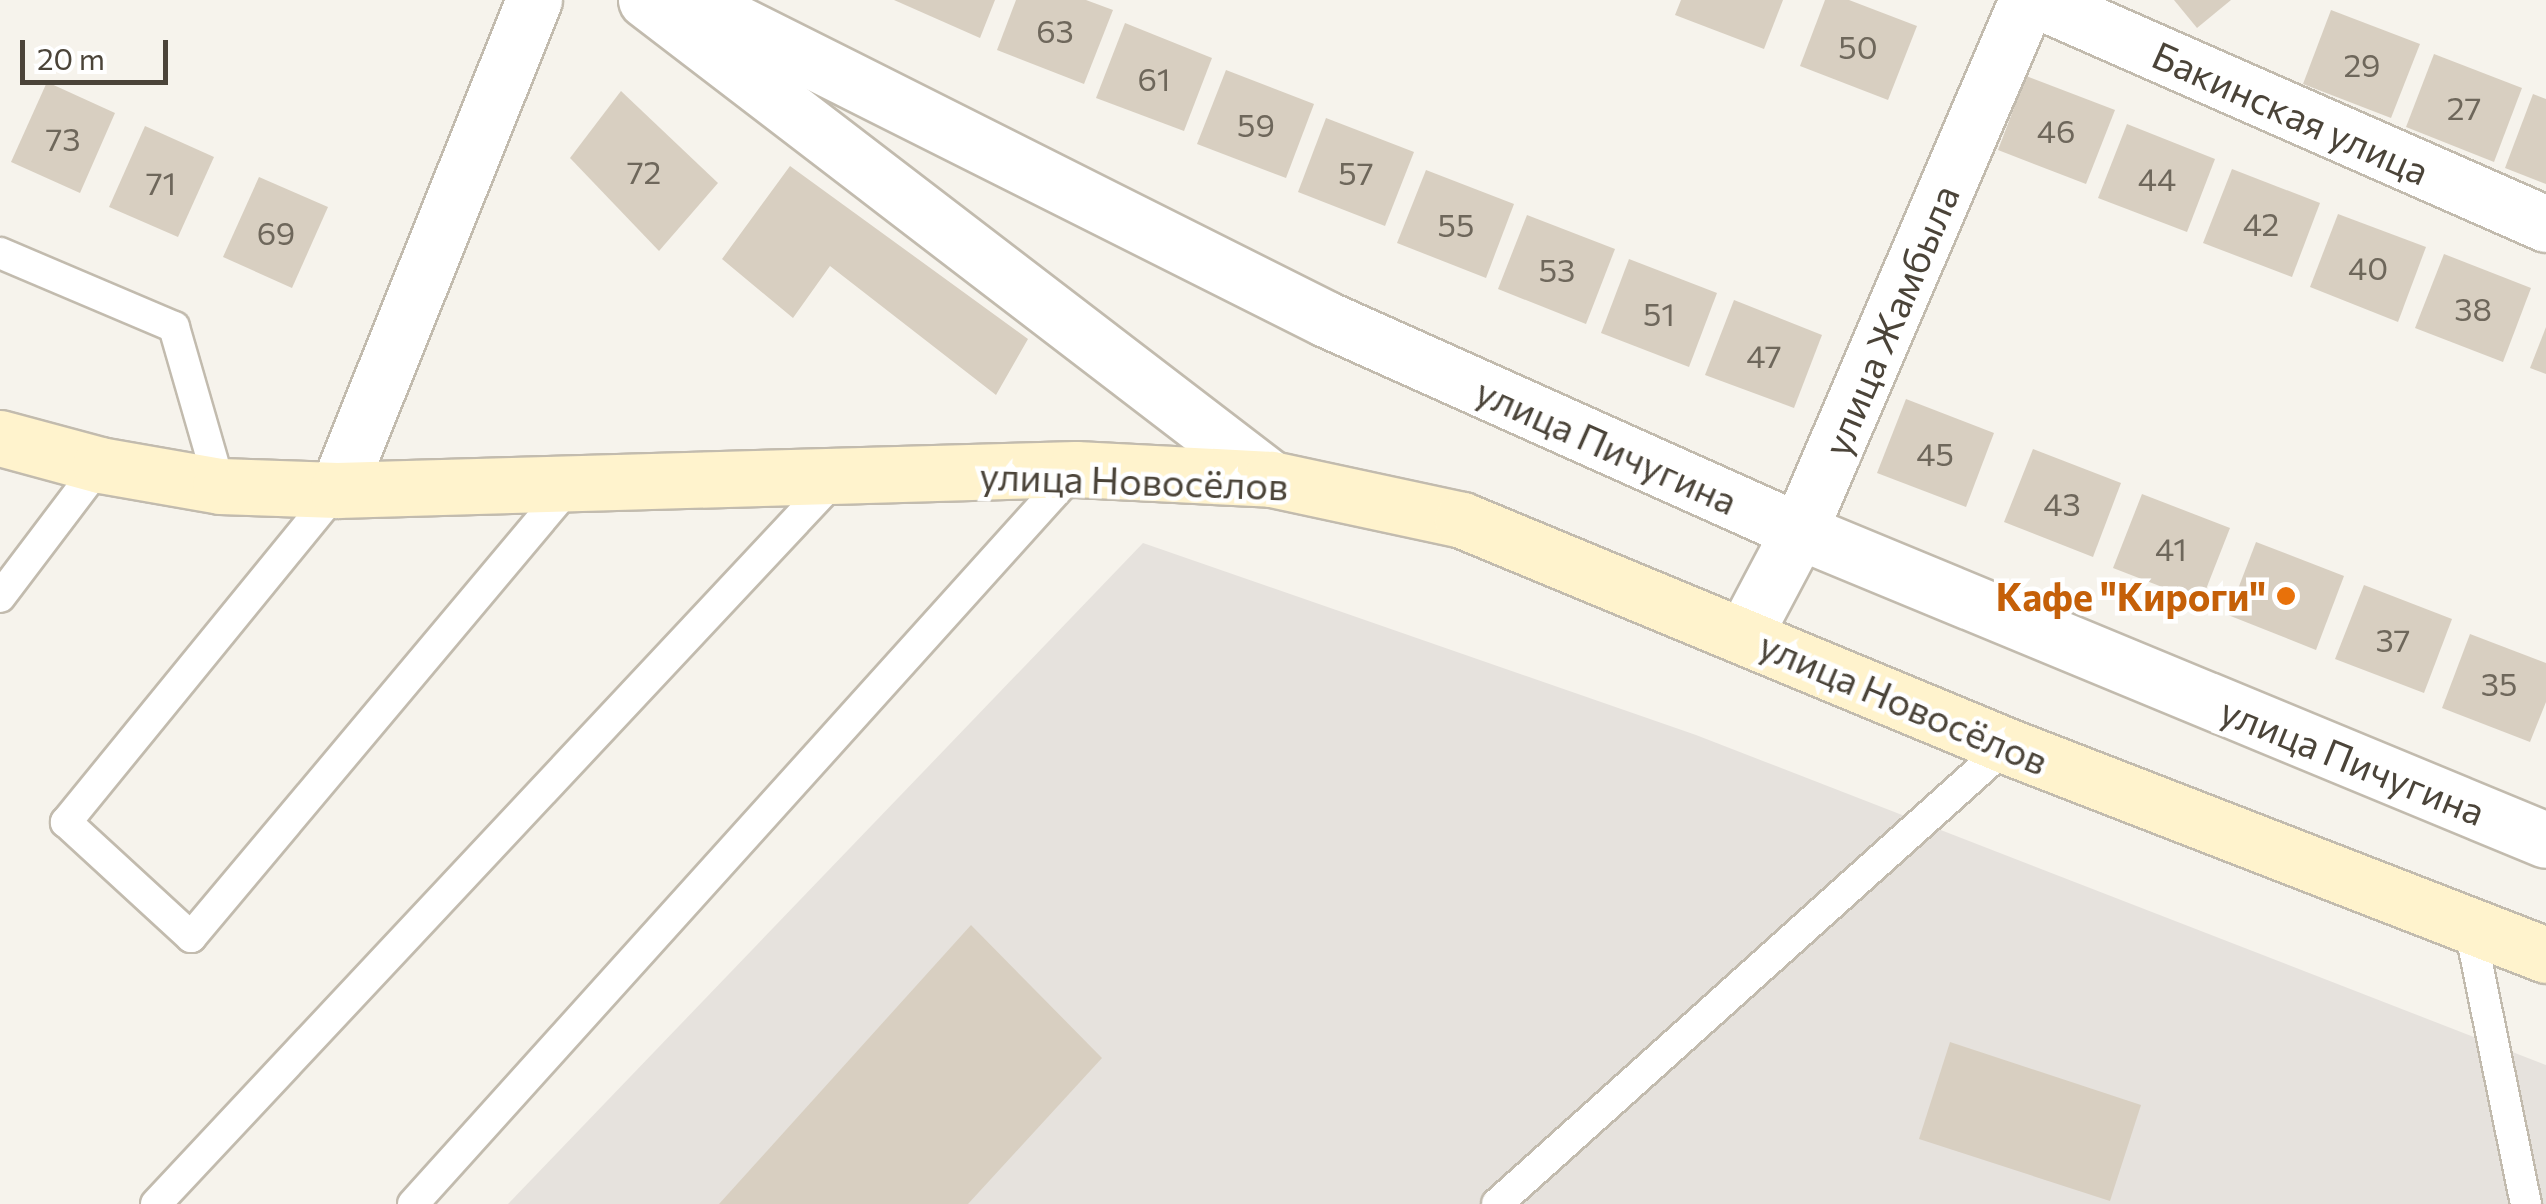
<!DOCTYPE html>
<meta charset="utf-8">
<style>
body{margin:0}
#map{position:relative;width:2546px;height:1204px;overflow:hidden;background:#f6f3ec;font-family:Commissioner,sans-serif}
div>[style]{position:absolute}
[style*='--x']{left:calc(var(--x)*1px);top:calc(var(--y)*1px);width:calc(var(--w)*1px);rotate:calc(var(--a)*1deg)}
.industrial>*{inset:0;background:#e6e2dd}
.building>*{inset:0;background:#d8cfc1}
.roads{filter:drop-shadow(2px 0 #c2bbae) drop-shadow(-2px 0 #c2bbae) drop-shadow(0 2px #c2bbae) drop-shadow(0 -2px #c2bbae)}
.lane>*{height:30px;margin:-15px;padding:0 15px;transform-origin:15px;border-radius:15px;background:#fff}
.street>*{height:55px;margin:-27.5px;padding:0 27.5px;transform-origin:27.5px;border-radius:27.5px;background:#fff}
.secondary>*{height:55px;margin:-27.5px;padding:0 27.5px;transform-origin:27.5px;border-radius:27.5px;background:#fff3cd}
.dots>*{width:28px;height:28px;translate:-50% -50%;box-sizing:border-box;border:5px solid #fff;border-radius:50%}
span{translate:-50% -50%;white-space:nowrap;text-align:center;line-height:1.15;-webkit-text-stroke:9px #fff;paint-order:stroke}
.number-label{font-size:32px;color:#6e675b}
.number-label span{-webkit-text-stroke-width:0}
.street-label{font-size:38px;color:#4b4439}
.food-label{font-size:38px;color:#c56008;font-weight:700}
.right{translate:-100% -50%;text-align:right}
.scale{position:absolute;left:20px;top:40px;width:148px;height:45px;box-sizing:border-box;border:5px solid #4b4439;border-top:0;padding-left:12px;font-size:30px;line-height:35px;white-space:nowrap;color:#4b4439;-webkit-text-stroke:8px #fff;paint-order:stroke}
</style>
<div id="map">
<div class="industrial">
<div style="clip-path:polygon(1143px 543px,1696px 735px,2546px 1065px,2546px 1204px,508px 1204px)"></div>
</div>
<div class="building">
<div style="clip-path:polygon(894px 0,995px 0,980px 38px)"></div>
<div style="clip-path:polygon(1016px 0,1086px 0,1113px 10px,1084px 84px,997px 50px)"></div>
<div style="clip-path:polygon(1681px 0,1783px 0,1764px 49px,1675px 15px)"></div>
<div style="clip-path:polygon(1825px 0,1849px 0,1917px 26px,1888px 100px,1800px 66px)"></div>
<div style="clip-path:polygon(2174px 0,2231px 0,2197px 28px)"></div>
<div style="clip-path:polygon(2331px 10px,2420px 44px,2391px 118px,2303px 84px)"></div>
<div style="clip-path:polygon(1125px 23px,1212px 58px,1184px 131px,1096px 98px)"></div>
<div style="clip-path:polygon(2434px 54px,2522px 88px,2494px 162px,2406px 127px)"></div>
<div style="clip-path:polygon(1226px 70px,1314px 104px,1286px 178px,1197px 144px)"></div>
<div style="clip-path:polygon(2026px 76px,2115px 110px,2086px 184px,1998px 150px)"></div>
<div style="clip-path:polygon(47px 82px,115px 113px,80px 193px,11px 162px)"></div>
<div style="clip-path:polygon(621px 91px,718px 183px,659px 251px,570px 158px)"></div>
<div style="clip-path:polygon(2533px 94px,2546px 99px,2546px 184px,2505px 168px)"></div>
<div style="clip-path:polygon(1326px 118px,1414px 152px,1385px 226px,1298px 192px)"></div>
<div style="clip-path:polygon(2127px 124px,2215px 159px,2187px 232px,2098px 198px)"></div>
<div style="clip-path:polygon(145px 126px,214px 157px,178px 237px,109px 207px)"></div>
<div style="clip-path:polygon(790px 166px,1028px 339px,996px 395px,830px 266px,793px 318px,722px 259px)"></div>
<div style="clip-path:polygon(2232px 169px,2320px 203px,2292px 277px,2203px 243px)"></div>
<div style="clip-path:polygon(1426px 170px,1514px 204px,1486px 278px,1397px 243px)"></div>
<div style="clip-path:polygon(259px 177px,328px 207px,292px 288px,223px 257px)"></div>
<div style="clip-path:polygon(2338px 214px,2426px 247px,2398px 322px,2310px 287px)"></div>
<div style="clip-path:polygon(1527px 215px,1615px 249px,1586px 324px,1498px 289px)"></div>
<div style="clip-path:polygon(2444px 254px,2531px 288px,2503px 362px,2415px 328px)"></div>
<div style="clip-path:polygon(1629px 259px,1717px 293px,1689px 367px,1601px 333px)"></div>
<div style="clip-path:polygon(1734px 300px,1822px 335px,1794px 408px,1705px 375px)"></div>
<div style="clip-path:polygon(2546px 327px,2546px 374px,2530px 368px)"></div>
<div style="clip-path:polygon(1906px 399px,1994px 433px,1966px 507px,1877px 473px)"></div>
<div style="clip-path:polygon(2033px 449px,2121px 483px,2093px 557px,2004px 522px)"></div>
<div style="clip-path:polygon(2142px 494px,2230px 528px,2201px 602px,2113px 568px)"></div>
<div style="clip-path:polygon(2256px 542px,2344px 576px,2316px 650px,2228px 615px)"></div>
<div style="clip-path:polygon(2364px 585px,2452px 619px,2424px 693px,2335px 659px)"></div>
<div style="clip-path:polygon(2470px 634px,2546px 663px,2546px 702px,2530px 742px,2442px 708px)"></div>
<div style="clip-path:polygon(971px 925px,1102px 1058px,968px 1204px,719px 1204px)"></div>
<div style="clip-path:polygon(1950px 1042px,2141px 1105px,2110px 1201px,1919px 1139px)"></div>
</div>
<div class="roads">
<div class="lane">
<div style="--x:0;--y:253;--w:189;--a:23"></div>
<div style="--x:174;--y:327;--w:166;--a:73.9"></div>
<div style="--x:337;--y:490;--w:429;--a:129.2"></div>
<div style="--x:66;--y:822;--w:170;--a:42.6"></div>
<div style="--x:191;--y:937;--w:593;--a:-50"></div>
<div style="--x:0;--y:597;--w:166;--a:-52.9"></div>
<div style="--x:2469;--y:924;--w:286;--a:78.5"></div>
<div style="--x:156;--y:1204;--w:998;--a:-46.87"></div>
<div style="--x:413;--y:1204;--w:990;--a:-47.95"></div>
<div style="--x:1497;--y:1204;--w:685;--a:-41.93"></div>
</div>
<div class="street">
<div style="--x:646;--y:0;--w:787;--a:37.47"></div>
<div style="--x:691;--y:0;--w:711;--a:26.67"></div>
<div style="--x:1326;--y:319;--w:518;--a:24.14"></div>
<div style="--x:1799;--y:531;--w:808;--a:22.47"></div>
<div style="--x:2037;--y:0;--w:556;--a:23.75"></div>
<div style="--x:337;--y:490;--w:528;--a:-68.1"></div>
<div style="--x:1744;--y:635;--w:118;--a:-62.1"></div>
<div style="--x:1799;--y:531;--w:578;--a:-66.76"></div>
</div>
<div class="secondary">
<div style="--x:0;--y:438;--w:104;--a:15.1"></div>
<div style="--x:100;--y:465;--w:122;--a:9.9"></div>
<div style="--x:220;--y:486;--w:117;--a:2"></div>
<div style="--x:337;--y:490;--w:739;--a:-1.63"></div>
<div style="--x:1076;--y:469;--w:195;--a:2.9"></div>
<div style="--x:1271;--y:479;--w:195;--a:12.1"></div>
<div style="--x:1462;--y:520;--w:590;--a:22.52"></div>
<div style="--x:2007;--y:746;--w:578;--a:21.19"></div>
</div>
</div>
<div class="dots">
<div style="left:2286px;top:596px;background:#e8710a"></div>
</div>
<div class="number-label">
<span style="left:1055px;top:30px">63</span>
<span style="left:1858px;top:46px">50</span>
<span style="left:2362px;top:64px">29</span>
<span style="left:1154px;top:78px">61</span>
<span style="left:2464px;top:107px">27</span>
<span style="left:1256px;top:124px">59</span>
<span style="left:2056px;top:130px">46</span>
<span style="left:63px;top:138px">73</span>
<span style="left:644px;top:171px">72</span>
<span style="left:1356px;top:172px">57</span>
<span style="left:2157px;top:178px">44</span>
<span style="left:161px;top:182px">71</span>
<span style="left:2261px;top:223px">42</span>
<span style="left:1456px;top:224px">55</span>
<span style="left:276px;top:232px">69</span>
<span style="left:2368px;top:267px">40</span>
<span style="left:1557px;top:269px">53</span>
<span style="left:2473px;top:308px">38</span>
<span style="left:1659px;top:313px">51</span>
<span style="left:1764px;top:355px">47</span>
<span style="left:1935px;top:453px">45</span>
<span style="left:2062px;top:503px">43</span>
<span style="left:2171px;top:548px">41</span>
<span style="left:2393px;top:639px">37</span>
<span style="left:2499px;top:683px">35</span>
</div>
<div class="street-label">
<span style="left:2291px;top:112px;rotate:24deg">Бакинская улица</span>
<span style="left:1890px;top:320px;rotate:-67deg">улица Жамбыла</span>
<span style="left:1607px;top:445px;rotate:24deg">улица Пичугина</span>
<span style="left:1134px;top:480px;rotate:2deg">улица Новосёлов</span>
<span style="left:1904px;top:702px;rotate:23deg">улица Новосёлов</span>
<span style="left:2353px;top:760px;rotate:22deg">улица Пичугина</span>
</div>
<div class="food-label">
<span class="right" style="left:2266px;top:596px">Кафе "Кироги"</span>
</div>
<div class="scale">20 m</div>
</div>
